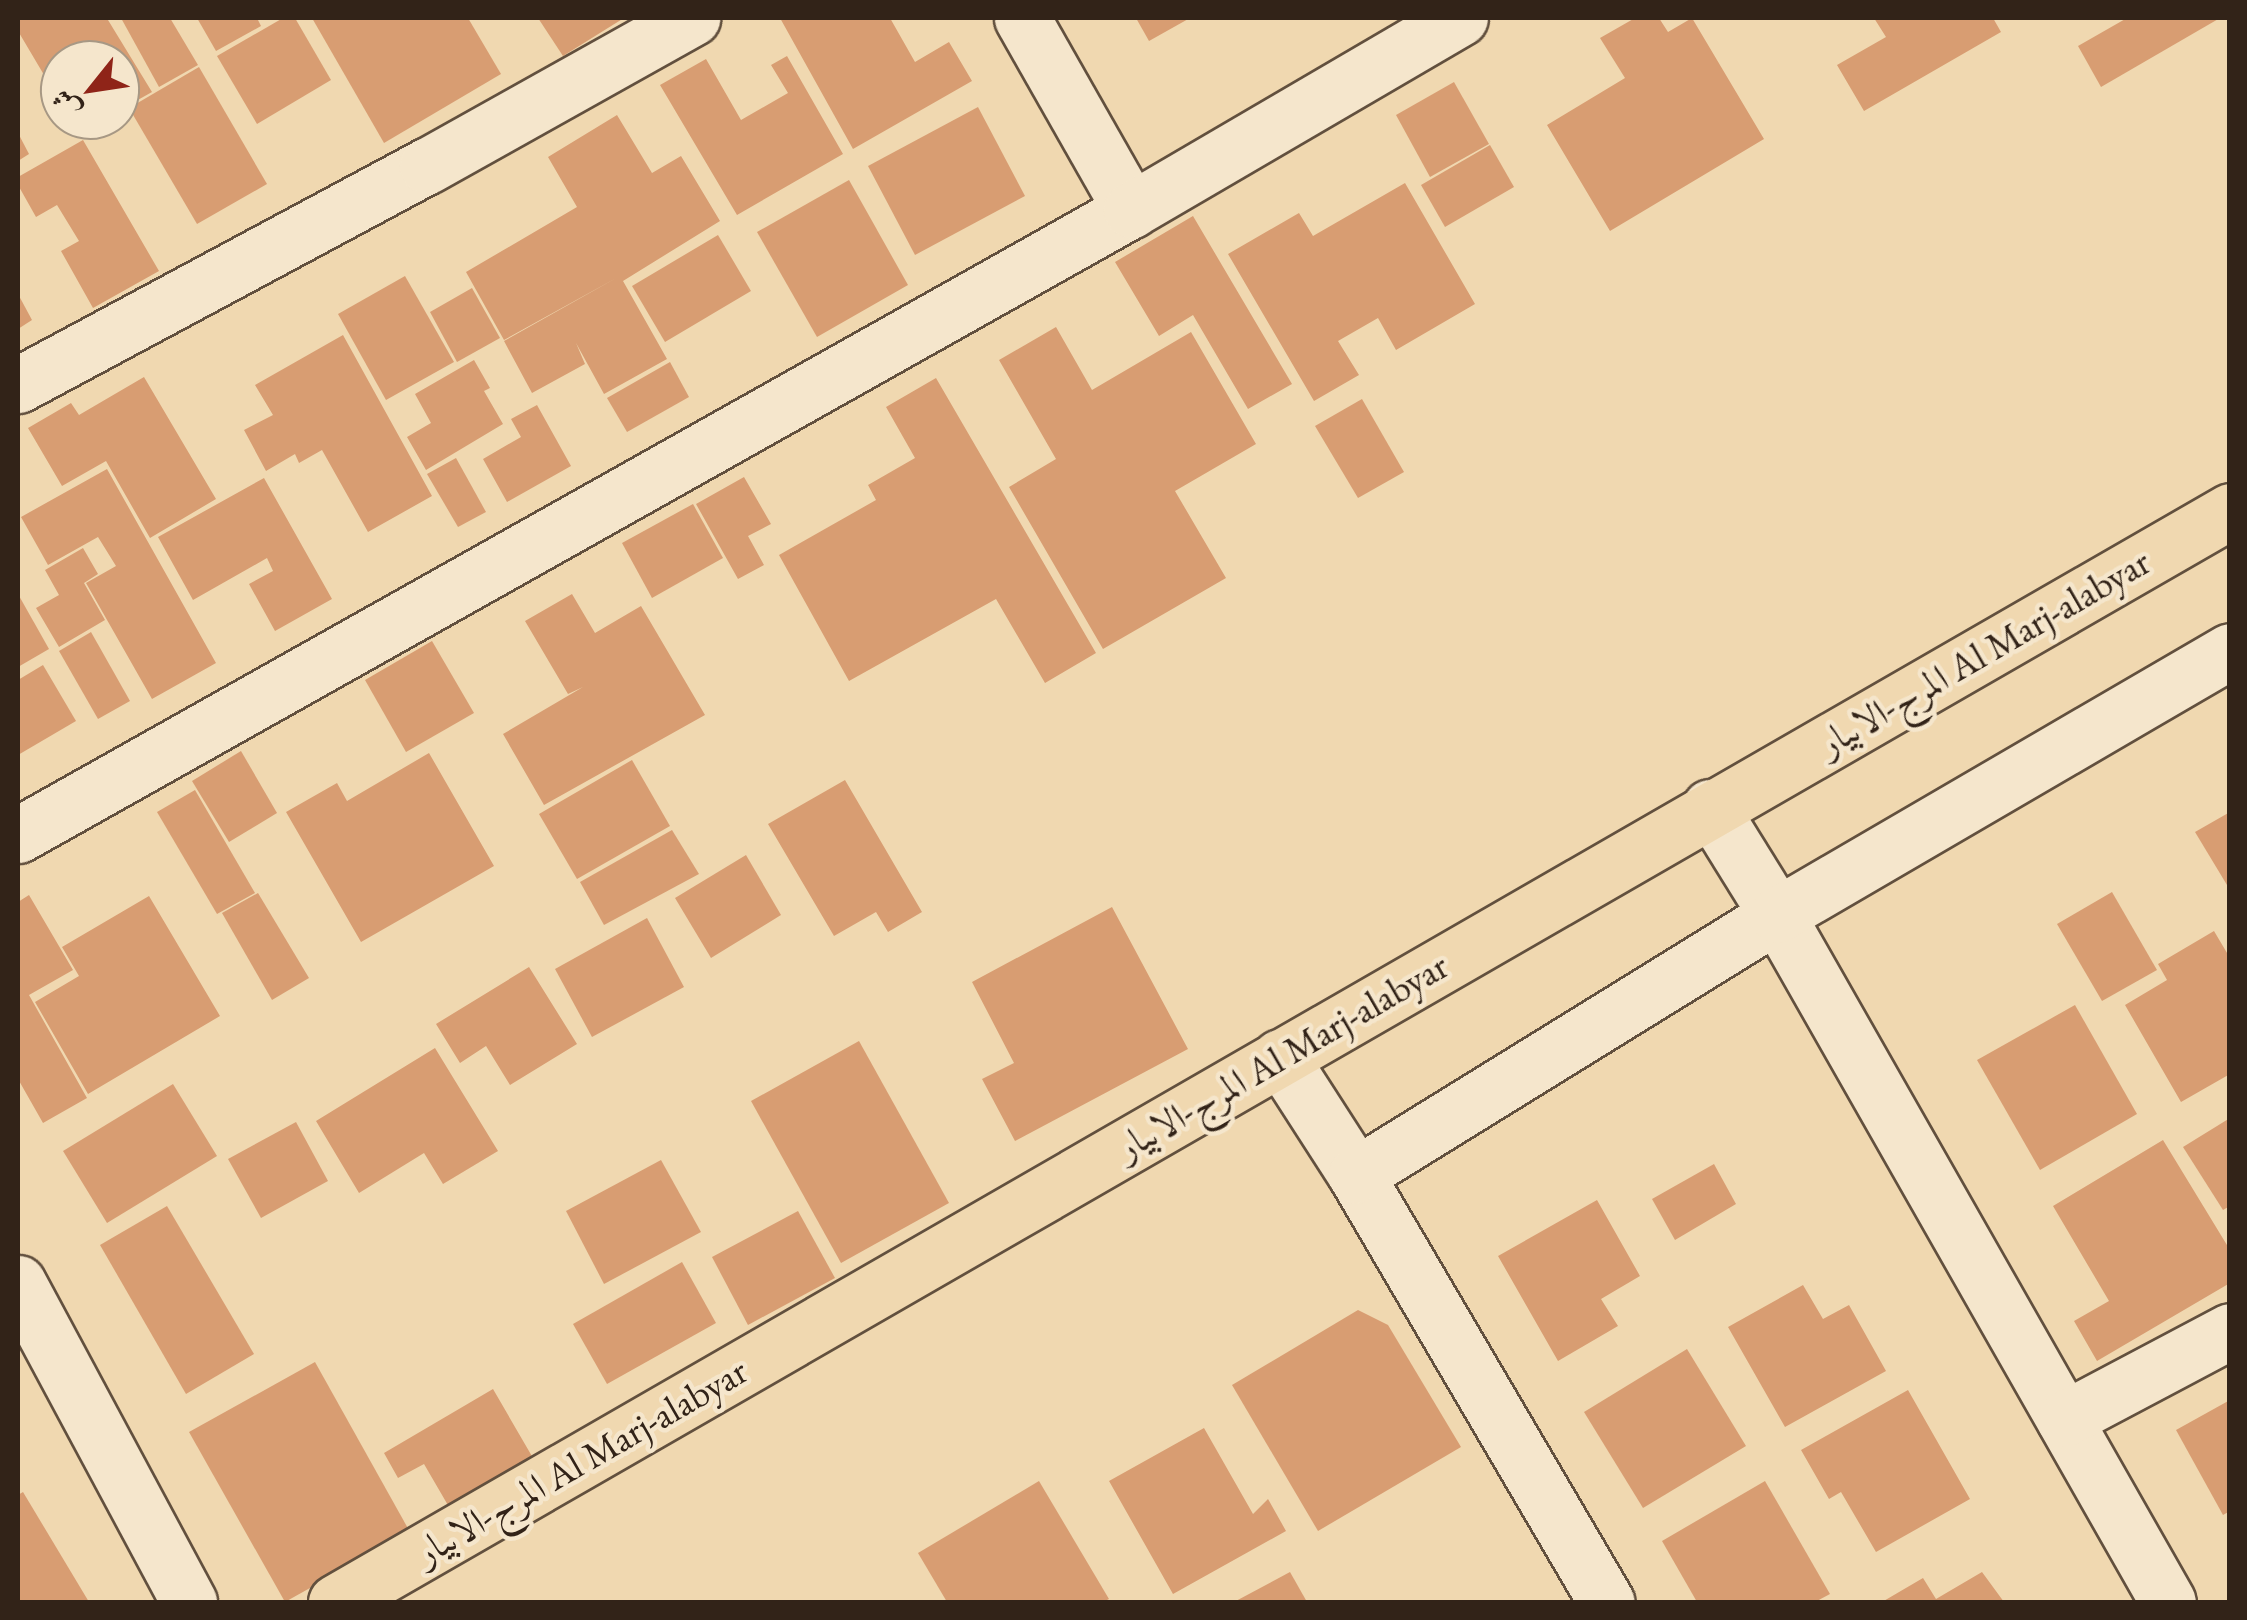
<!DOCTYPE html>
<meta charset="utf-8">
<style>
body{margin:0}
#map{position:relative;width:2247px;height:1620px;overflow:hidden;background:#f0d8b0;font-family:"EB Garamond",Amiri,serif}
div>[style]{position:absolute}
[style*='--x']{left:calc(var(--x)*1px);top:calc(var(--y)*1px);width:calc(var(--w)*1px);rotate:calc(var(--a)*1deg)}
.building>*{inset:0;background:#d89d72}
.roads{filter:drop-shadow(2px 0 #62503e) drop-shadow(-2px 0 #62503e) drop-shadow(0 2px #62503e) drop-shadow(0 -2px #62503e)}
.minor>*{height:55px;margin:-27.5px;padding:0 27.5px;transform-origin:27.5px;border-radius:27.5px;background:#f5e6cc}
.major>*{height:55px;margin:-27.5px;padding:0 27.5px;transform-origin:27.5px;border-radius:27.5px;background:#f0d8b0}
span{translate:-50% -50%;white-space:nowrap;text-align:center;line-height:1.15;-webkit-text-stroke:9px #f5e6cc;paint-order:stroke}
.street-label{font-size:38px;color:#322318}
.frame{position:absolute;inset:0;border:20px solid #322318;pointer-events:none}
.north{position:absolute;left:40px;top:40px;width:100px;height:100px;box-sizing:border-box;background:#f5e6cc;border:2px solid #a79884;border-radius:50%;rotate:240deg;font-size:28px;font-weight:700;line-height:40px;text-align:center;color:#322318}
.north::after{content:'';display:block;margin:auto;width:35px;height:45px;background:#8f2418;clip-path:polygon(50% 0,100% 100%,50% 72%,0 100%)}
</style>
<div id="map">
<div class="building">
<div style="clip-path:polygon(18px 18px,113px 18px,108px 20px,152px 92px,120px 110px,120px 60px,60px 60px,60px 102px,18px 31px)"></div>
<div style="clip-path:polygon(121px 18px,170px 18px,198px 65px,159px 87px)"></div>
<div style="clip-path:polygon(197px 18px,257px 18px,261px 26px,216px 51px)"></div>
<div style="clip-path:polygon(283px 18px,295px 18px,331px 80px,257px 124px,217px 56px)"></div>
<div style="clip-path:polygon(312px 18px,468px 18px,501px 74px,384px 143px)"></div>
<div style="clip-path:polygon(538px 18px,624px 18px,563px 56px)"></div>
<div style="clip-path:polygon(780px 18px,890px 18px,915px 62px,949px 42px,972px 81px,853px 149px)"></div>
<div style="clip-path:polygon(1136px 18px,1190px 18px,1149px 41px)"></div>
<div style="clip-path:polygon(1635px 18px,1659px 18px,1668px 32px,1692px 18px,1764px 139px,1610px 231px,1547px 125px,1625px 78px,1600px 38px)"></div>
<div style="clip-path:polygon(1874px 18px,1993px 18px,2001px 32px,1864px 111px,1837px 65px,1886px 37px)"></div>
<div style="clip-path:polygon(2127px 18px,2220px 18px,2101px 87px,2078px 46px)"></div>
<div style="clip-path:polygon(787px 56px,843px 154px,737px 215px,660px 85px,706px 59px,741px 120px,788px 93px,771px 65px)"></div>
<div style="clip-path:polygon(199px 67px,267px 184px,197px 224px,129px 108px)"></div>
<div style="clip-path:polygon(1454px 82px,1489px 144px,1430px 177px,1396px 115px)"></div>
<div style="clip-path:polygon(978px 107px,1025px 196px,915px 255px,868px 166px)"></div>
<div style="clip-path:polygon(617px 115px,652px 173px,681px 156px,720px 221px,623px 281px,667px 359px,604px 394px,576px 343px,585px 364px,532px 393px,504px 341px,618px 277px,504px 340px,466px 272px,577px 207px,548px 157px)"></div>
<div style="clip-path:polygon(71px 120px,104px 120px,79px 135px)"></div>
<div style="clip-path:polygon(18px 133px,29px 154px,18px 161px)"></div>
<div style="clip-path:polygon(83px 140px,159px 271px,93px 308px,61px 251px,79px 241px,57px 205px,36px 217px,18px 185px,18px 177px)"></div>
<div style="clip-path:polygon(1490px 145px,1514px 187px,1445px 227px,1421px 185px)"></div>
<div style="clip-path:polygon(849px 180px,908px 285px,817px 337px,757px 232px)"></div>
<div style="clip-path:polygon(1405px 183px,1475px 304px,1396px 350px,1378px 318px,1338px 341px,1359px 375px,1314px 401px,1228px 254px,1299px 213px,1313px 236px)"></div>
<div style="clip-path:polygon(1193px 216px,1292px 384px,1248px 409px,1193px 315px,1159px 336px,1115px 262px)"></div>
<div style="clip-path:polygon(718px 235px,751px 291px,665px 342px,632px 286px)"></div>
<div style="clip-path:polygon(405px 276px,454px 362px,386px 400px,338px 314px)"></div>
<div style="clip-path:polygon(472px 288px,500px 338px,457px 362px,430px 312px)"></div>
<div style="clip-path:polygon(18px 294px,32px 320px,18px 329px)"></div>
<div style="clip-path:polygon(1056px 327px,1092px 390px,1191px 332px,1256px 444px,1175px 491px,1226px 578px,1103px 649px,1009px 487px,1056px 459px,999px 360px)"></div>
<div style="clip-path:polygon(343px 335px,432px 496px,368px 532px,322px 450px,299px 463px,295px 454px,266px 471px,244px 430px,273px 415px,255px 385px)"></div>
<div style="clip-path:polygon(474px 360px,490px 388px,484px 391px,503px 424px,426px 470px,407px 437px,431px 423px,415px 394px)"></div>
<div style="clip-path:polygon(670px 362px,689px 397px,627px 432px,607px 398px)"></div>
<div style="clip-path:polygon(144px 377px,216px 499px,150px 538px,106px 461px,62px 486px,28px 428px,71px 403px,79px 415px)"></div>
<div style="clip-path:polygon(936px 378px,1096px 653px,1045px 683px,996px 599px,849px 681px,779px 555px,876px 500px,868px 485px,915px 458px,886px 407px)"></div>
<div style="clip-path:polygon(1362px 399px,1404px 472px,1358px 498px,1315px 426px)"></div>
<div style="clip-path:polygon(537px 405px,571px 466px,507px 502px,483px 459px,521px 437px,511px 419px)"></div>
<div style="clip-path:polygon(456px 458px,486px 512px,458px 527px,427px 474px)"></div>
<div style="clip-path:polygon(107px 469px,216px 663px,152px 699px,86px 583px,116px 566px,98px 537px,48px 565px,21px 517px)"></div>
<div style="clip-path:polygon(744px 477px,771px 524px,748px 536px,764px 565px,738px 579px,696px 504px)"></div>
<div style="clip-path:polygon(264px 478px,332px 599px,275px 631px,249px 584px,273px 571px,267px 558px,193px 600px,158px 537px)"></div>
<div style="clip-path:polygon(693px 504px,723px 558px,652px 598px,622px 543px)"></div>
<div style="clip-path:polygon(83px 548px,98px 574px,84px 583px,105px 620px,59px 647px,36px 608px,59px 595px,45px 570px)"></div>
<div style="clip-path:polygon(18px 594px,49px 649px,18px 667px)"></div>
<div style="clip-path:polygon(572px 594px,595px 633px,641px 606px,705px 715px,544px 805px,503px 734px,583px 687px,568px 694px,525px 621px)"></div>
<div style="clip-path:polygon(91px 632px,130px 701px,98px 719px,59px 651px)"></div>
<div style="clip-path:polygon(432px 641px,474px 713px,406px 752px,365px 680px)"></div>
<div style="clip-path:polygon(43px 665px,76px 721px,18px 755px,18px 680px)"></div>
<div style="clip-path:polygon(241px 751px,277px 813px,229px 842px,192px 781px)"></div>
<div style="clip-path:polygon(429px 753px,494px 866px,361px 942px,286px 812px,337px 783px,347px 801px)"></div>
<div style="clip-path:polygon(632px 760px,670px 826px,577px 879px,539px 814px)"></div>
<div style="clip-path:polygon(845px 780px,922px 912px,888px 932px,876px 912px,834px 936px,768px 824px)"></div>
<div style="clip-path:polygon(195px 790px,255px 893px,217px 914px,157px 812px)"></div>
<div style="clip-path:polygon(2230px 812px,2230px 890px,2195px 832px)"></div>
<div style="clip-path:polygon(672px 830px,699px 874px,604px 925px,580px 882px)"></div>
<div style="clip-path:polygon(746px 855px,781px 915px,711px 958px,675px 898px)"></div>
<div style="clip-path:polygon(2112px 892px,2157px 970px,2102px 1001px,2057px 924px)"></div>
<div style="clip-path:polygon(258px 893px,309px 978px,272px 1000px,222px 913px)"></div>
<div style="clip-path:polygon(29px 895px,73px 970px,29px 995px,87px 1098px,43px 1123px,18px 1079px,18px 902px)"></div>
<div style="clip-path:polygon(149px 896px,220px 1016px,88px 1094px,35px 1002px,79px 976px,62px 947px)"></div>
<div style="clip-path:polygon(1112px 907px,1188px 1049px,1015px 1141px,982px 1079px,1014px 1063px,972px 982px)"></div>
<div style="clip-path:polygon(647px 918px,684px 987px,592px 1037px,555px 969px)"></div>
<div style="clip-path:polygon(2214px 931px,2230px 958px,2230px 1074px,2181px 1102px,2125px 1005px,2167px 980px,2158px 964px)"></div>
<div style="clip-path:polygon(529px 967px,577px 1044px,510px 1085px,486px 1046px,460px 1063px,436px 1024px)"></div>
<div style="clip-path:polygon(2075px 1005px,2137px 1114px,2040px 1170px,1977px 1060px)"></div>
<div style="clip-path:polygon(859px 1041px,949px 1203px,841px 1263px,751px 1101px)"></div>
<div style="clip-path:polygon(435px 1048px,498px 1151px,443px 1184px,424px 1153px,359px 1193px,316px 1121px)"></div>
<div style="clip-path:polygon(173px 1084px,217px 1156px,107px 1223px,63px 1151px)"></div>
<div style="clip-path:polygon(2230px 1118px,2230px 1206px,2223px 1210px,2183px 1147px)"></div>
<div style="clip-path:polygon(296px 1122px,328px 1181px,261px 1218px,228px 1159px)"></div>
<div style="clip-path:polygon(2163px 1140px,2230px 1250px,2230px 1283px,2097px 1361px,2074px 1321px,2109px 1301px,2053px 1206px)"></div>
<div style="clip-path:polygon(661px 1160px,701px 1232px,604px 1284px,566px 1211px)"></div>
<div style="clip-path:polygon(1714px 1164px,1736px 1204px,1675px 1240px,1652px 1199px)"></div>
<div style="clip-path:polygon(1597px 1200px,1640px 1276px,1601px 1299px,1618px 1326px,1558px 1361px,1498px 1256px)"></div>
<div style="clip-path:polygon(167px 1206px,254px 1354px,186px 1394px,100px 1245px)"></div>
<div style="clip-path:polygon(798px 1211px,835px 1278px,748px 1325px,712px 1257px)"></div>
<div style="clip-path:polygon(682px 1262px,716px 1323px,607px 1384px,573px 1324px)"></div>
<div style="clip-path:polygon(1803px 1285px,1823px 1319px,1849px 1305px,1886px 1371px,1785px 1427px,1728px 1327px)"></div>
<div style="clip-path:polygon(1358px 1310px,1388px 1325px,1461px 1447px,1318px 1531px,1232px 1385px)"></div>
<div style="clip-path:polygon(1687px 1349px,1746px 1446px,1643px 1508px,1584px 1412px)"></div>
<div style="clip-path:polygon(315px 1362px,410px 1532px,285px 1602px,189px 1432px)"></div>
<div style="clip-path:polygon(493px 1389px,533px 1458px,449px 1507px,424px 1464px,398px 1478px,384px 1453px)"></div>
<div style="clip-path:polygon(1908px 1390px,1970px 1499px,1876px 1552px,1841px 1492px,1829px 1499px,1801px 1450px)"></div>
<div style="clip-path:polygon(2230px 1400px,2230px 1511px,2223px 1515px,2176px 1430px)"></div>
<div style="clip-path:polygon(1204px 1428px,1253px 1514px,1268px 1499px,1286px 1531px,1173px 1594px,1109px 1481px)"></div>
<div style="clip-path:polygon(1039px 1481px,1109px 1599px,1103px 1602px,947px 1602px,918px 1553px)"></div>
<div style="clip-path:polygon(1765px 1481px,1830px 1594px,1815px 1602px,1697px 1602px,1662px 1541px)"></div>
<div style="clip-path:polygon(23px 1492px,89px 1602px,18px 1602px,18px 1495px)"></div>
<div style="clip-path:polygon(1290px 1572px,1307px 1602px,1234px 1602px)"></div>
<div style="clip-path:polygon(1982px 1572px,2004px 1602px,1882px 1602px,1923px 1578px,1936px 1599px)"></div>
</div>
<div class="roads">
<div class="minor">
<div style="--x:1022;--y:18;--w:221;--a:60.4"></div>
<div style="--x:18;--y:385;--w:464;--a:-28.2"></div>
<div style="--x:427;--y:166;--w:304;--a:-29.2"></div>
<div style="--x:1710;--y:807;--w:127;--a:58.2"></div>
<div style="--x:1777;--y:915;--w:790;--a:60.35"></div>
<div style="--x:18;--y:835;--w:1276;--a:-29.32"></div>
<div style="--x:1131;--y:210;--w:381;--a:-30.3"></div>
<div style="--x:1280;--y:1057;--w:140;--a:57.2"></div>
<div style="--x:1356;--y:1175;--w:495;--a:59.6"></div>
<div style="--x:1356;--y:1175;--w:495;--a:-31.7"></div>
<div style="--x:1777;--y:915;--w:524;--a:-30.23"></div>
<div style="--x:18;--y:1283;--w:362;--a:61.8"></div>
<div style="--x:2064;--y:1419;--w:188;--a:-27.9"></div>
</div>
<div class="major">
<div style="--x:336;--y:1602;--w:2186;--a:-29.94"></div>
</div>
</div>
<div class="street-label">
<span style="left:1984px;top:652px;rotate:-30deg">المرج-الابيار Al Marj-alabyar</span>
<span style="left:1282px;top:1056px;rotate:-30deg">المرج-الابيار Al Marj-alabyar</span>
<span style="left:581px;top:1461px;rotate:-30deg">المرج-الابيار Al Marj-alabyar</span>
</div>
<div class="frame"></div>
<div class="north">ش</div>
</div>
